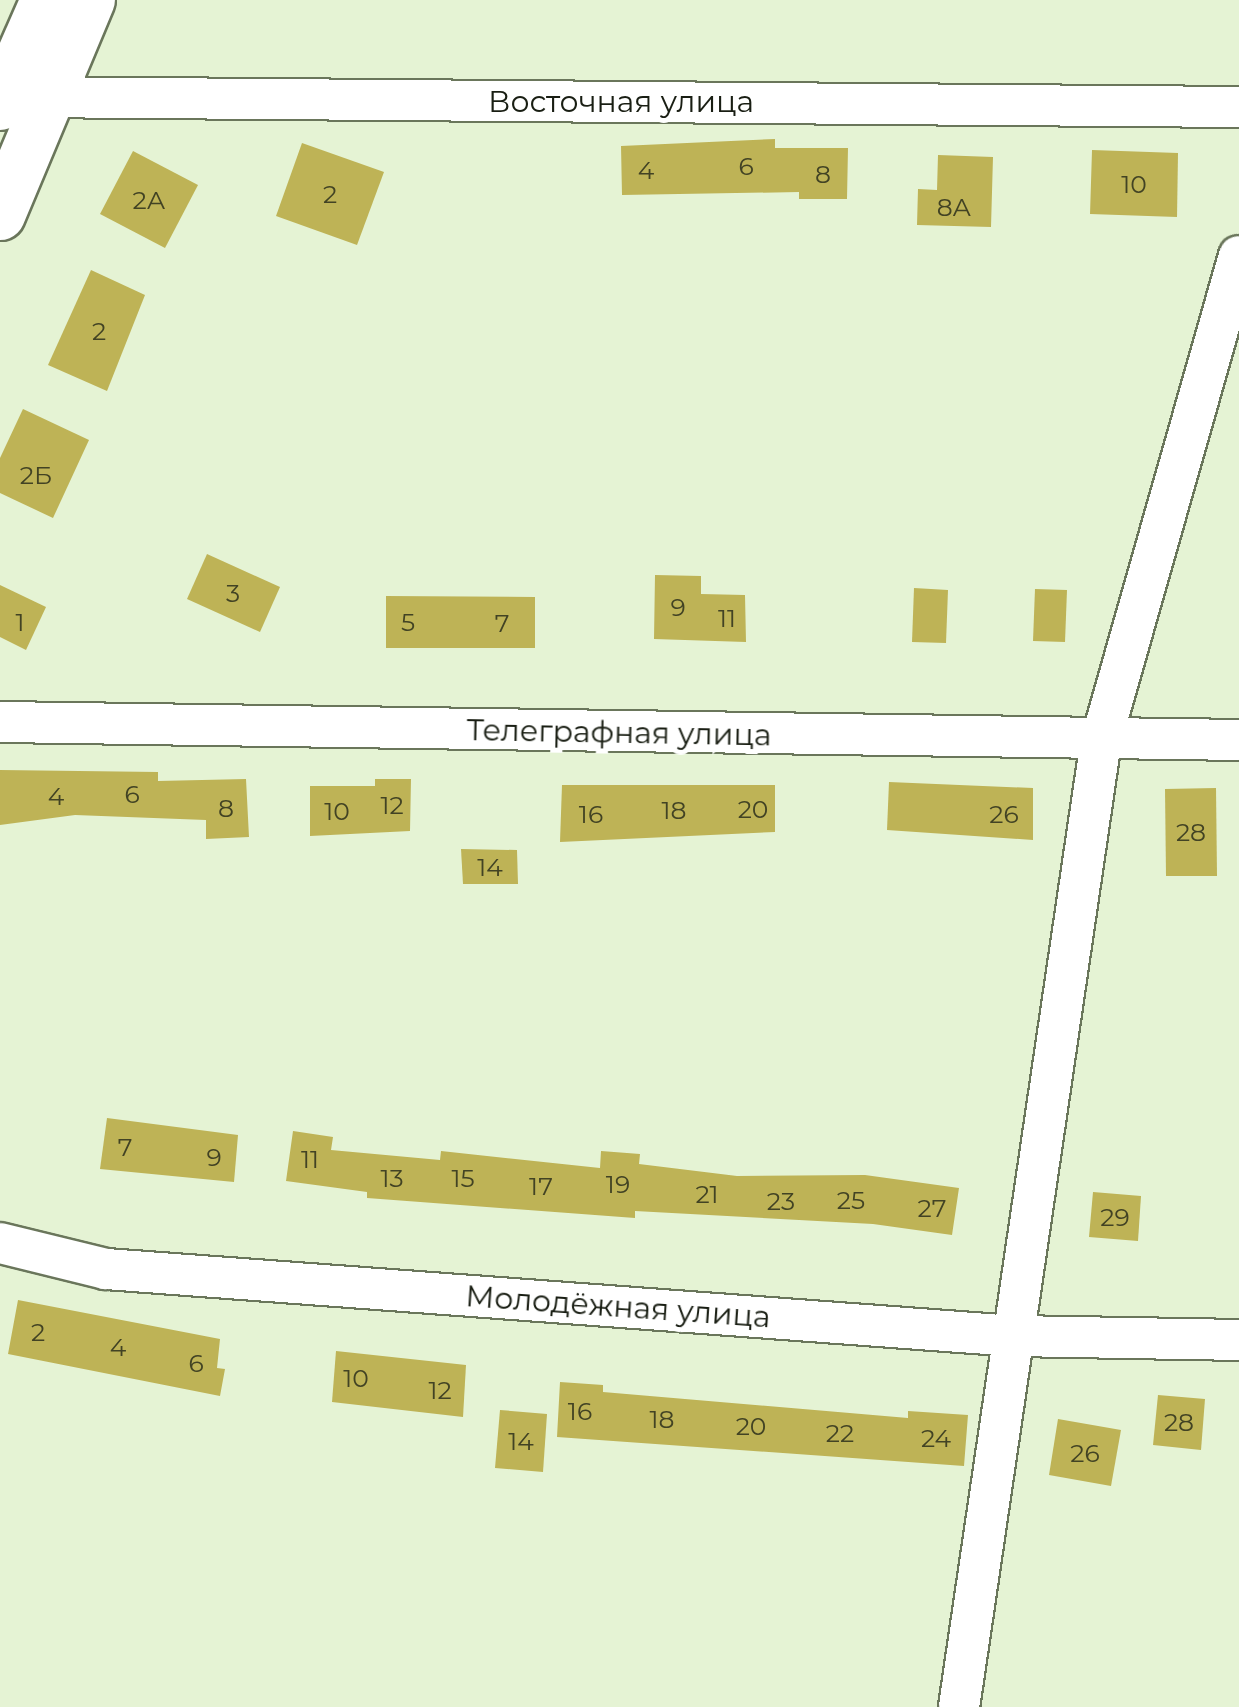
<!DOCTYPE html>
<meta charset="utf-8">
<style>
body{margin:0}
#map{position:relative;width:1239px;height:1707px;overflow:hidden;background:#e5f3d4;font-family:Montserrat,sans-serif}
div>[style]{position:absolute}
[style*='--x']{left:calc(var(--x)*1px);top:calc(var(--y)*1px);width:calc(var(--w)*1px);rotate:calc(var(--a)*1deg)}
.building>*{inset:0;background:#beb356}
.roads{filter:drop-shadow(2px 0 #6a765b) drop-shadow(-2px 0 #6a765b) drop-shadow(0 2px #6a765b) drop-shadow(0 -2px #6a765b)}
.minor>*{height:40px;margin:-20px;padding:0 20px;transform-origin:20px;border-radius:20px;background:#fff}
.tertiary>*{height:50px;margin:-25px;padding:0 25px;transform-origin:25px;border-radius:25px;background:#fff}
span{translate:-50% -50%;white-space:nowrap;text-align:center;line-height:1.15;-webkit-text-stroke:10px #fff;paint-order:stroke}
.number-label{font-size:25px;color:#424324}
.number-label span{-webkit-text-stroke-width:0}
.street-label{font-size:30px;color:#191e13}
</style>
<div id="map">
<div class="building">
<div style="clip-path:polygon(775px 139px,775px 148px,848px 148px,847px 199px,799px 199px,799px 192px,622px 195px,621px 146px)"></div>
<div style="clip-path:polygon(302px 143px,384px 172px,357px 245px,276px 216px)"></div>
<div style="clip-path:polygon(1092px 150px,1178px 153px,1177px 217px,1090px 214px)"></div>
<div style="clip-path:polygon(133px 151px,198px 185px,165px 248px,100px 214px)"></div>
<div style="clip-path:polygon(938px 155px,993px 157px,991px 227px,917px 225px,918px 189px,937px 190px)"></div>
<div style="clip-path:polygon(91px 270px,145px 295px,107px 391px,48px 365px)"></div>
<div style="clip-path:polygon(23px 409px,89px 440px,53px 518px,0 493px,0 458px)"></div>
<div style="clip-path:polygon(207px 554px,280px 587px,260px 632px,187px 599px)"></div>
<div style="clip-path:polygon(655px 575px,701px 576px,701px 594px,745px 595px,746px 642px,654px 639px)"></div>
<div style="clip-path:polygon(0 585px,46px 607px,26px 650px,0 637px)"></div>
<div style="clip-path:polygon(914px 588px,948px 590px,946px 643px,912px 642px)"></div>
<div style="clip-path:polygon(1035px 589px,1067px 590px,1065px 642px,1033px 641px)"></div>
<div style="clip-path:polygon(386px 596px,535px 597px,535px 648px,386px 648px)"></div>
<div style="clip-path:polygon(0 770px,158px 772px,158px 781px,246px 779px,249px 837px,206px 839px,206px 820px,75px 815px,0 825px)"></div>
<div style="clip-path:polygon(375px 779px,411px 779px,410px 831px,310px 836px,310px 786px,375px 786px)"></div>
<div style="clip-path:polygon(889px 782px,1033px 788px,1033px 840px,887px 830px)"></div>
<div style="clip-path:polygon(562px 785px,775px 785px,775px 832px,560px 842px)"></div>
<div style="clip-path:polygon(1216px 788px,1217px 876px,1166px 876px,1165px 789px)"></div>
<div style="clip-path:polygon(461px 849px,517px 850px,518px 884px,463px 884px)"></div>
<div style="clip-path:polygon(107px 1118px,238px 1135px,234px 1182px,100px 1169px)"></div>
<div style="clip-path:polygon(293px 1131px,333px 1137px,331px 1150px,440px 1160px,441px 1151px,600px 1168px,601px 1151px,640px 1154px,639px 1164px,737px 1176px,865px 1175px,959px 1188px,952px 1235px,873px 1224px,635px 1211px,635px 1218px,367px 1198px,367px 1192px,286px 1181px)"></div>
<div style="clip-path:polygon(1093px 1192px,1141px 1196px,1138px 1241px,1089px 1237px)"></div>
<div style="clip-path:polygon(18px 1300px,220px 1339px,217px 1368px,225px 1369px,220px 1396px,8px 1354px)"></div>
<div style="clip-path:polygon(336px 1351px,466px 1365px,463px 1417px,332px 1402px)"></div>
<div style="clip-path:polygon(560px 1382px,603px 1385px,603px 1392px,908px 1418px,908px 1411px,968px 1415px,964px 1466px,557px 1437px)"></div>
<div style="clip-path:polygon(1158px 1395px,1205px 1399px,1201px 1450px,1153px 1445px)"></div>
<div style="clip-path:polygon(500px 1410px,547px 1414px,543px 1472px,495px 1468px)"></div>
<div style="clip-path:polygon(1058px 1419px,1121px 1430px,1111px 1486px,1049px 1475px)"></div>
</div>
<div class="roads">
<div class="minor">
<div style="--x:23;--y:97;--w:1216;--a:0.47"></div>
<div style="--x:0;--y:722;--w:1239;--a:0.83"></div>
<div style="--x:0;--y:1243;--w:109;--a:13.8"></div>
<div style="--x:106;--y:1269;--w:909;--a:4.22"></div>
<div style="--x:1013;--y:1336;--w:226;--a:1"></div>
<div style="--x:959;--y:1707;--w:976;--a:-81.64"></div>
<div style="--x:1101;--y:741;--w:504;--a:-74.12"></div>
</div>
<div class="tertiary">
<div style="--x:0;--y:105;--w:115;--a:-66.3"></div>
<div style="--x:0;--y:215;--w:233;--a:-67.3"></div>
</div>
</div>
<div class="number-label">
<span style="left:746px;top:166px">6</span>
<span style="left:646px;top:170px">4</span>
<span style="left:823px;top:174px">8</span>
<span style="left:1134px;top:184px">10</span>
<span style="left:330px;top:194px">2</span>
<span style="left:149px;top:200px">2А</span>
<span style="left:954px;top:207px">8А</span>
<span style="left:99px;top:331px">2</span>
<span style="left:36px;top:475px">2Б</span>
<span style="left:233px;top:593px">3</span>
<span style="left:678px;top:607px">9</span>
<span style="left:727px;top:618px">11</span>
<span style="left:20px;top:622px">1</span>
<span style="left:408px;top:622px">5</span>
<span style="left:502px;top:623px">7</span>
<span style="left:132px;top:794px">6</span>
<span style="left:56px;top:796px">4</span>
<span style="left:392px;top:805px">12</span>
<span style="left:226px;top:808px">8</span>
<span style="left:753px;top:809px">20</span>
<span style="left:674px;top:810px">18</span>
<span style="left:337px;top:811px">10</span>
<span style="left:591px;top:814px">16</span>
<span style="left:1004px;top:814px">26</span>
<span style="left:1191px;top:832px">28</span>
<span style="left:490px;top:867px">14</span>
<span style="left:125px;top:1147px">7</span>
<span style="left:214px;top:1157px">9</span>
<span style="left:310px;top:1159px">11</span>
<span style="left:392px;top:1178px">13</span>
<span style="left:463px;top:1178px">15</span>
<span style="left:618px;top:1184px">19</span>
<span style="left:541px;top:1186px">17</span>
<span style="left:707px;top:1194px">21</span>
<span style="left:851px;top:1200px">25</span>
<span style="left:781px;top:1201px">23</span>
<span style="left:932px;top:1208px">27</span>
<span style="left:1115px;top:1217px">29</span>
<span style="left:38px;top:1332px">2</span>
<span style="left:118px;top:1347px">4</span>
<span style="left:196px;top:1363px">6</span>
<span style="left:356px;top:1378px">10</span>
<span style="left:440px;top:1390px">12</span>
<span style="left:580px;top:1411px">16</span>
<span style="left:662px;top:1419px">18</span>
<span style="left:1179px;top:1422px">28</span>
<span style="left:751px;top:1426px">20</span>
<span style="left:840px;top:1433px">22</span>
<span style="left:936px;top:1438px">24</span>
<span style="left:521px;top:1441px">14</span>
<span style="left:1085px;top:1453px">26</span>
</div>
<div class="street-label">
<span style="left:621px;top:102px">Восточная улица</span>
<span style="left:619px;top:733px;rotate:1deg">Телеграфная улица</span>
<span style="left:618px;top:1307px;rotate:4deg">Молодёжная улица</span>
</div>
</div>
